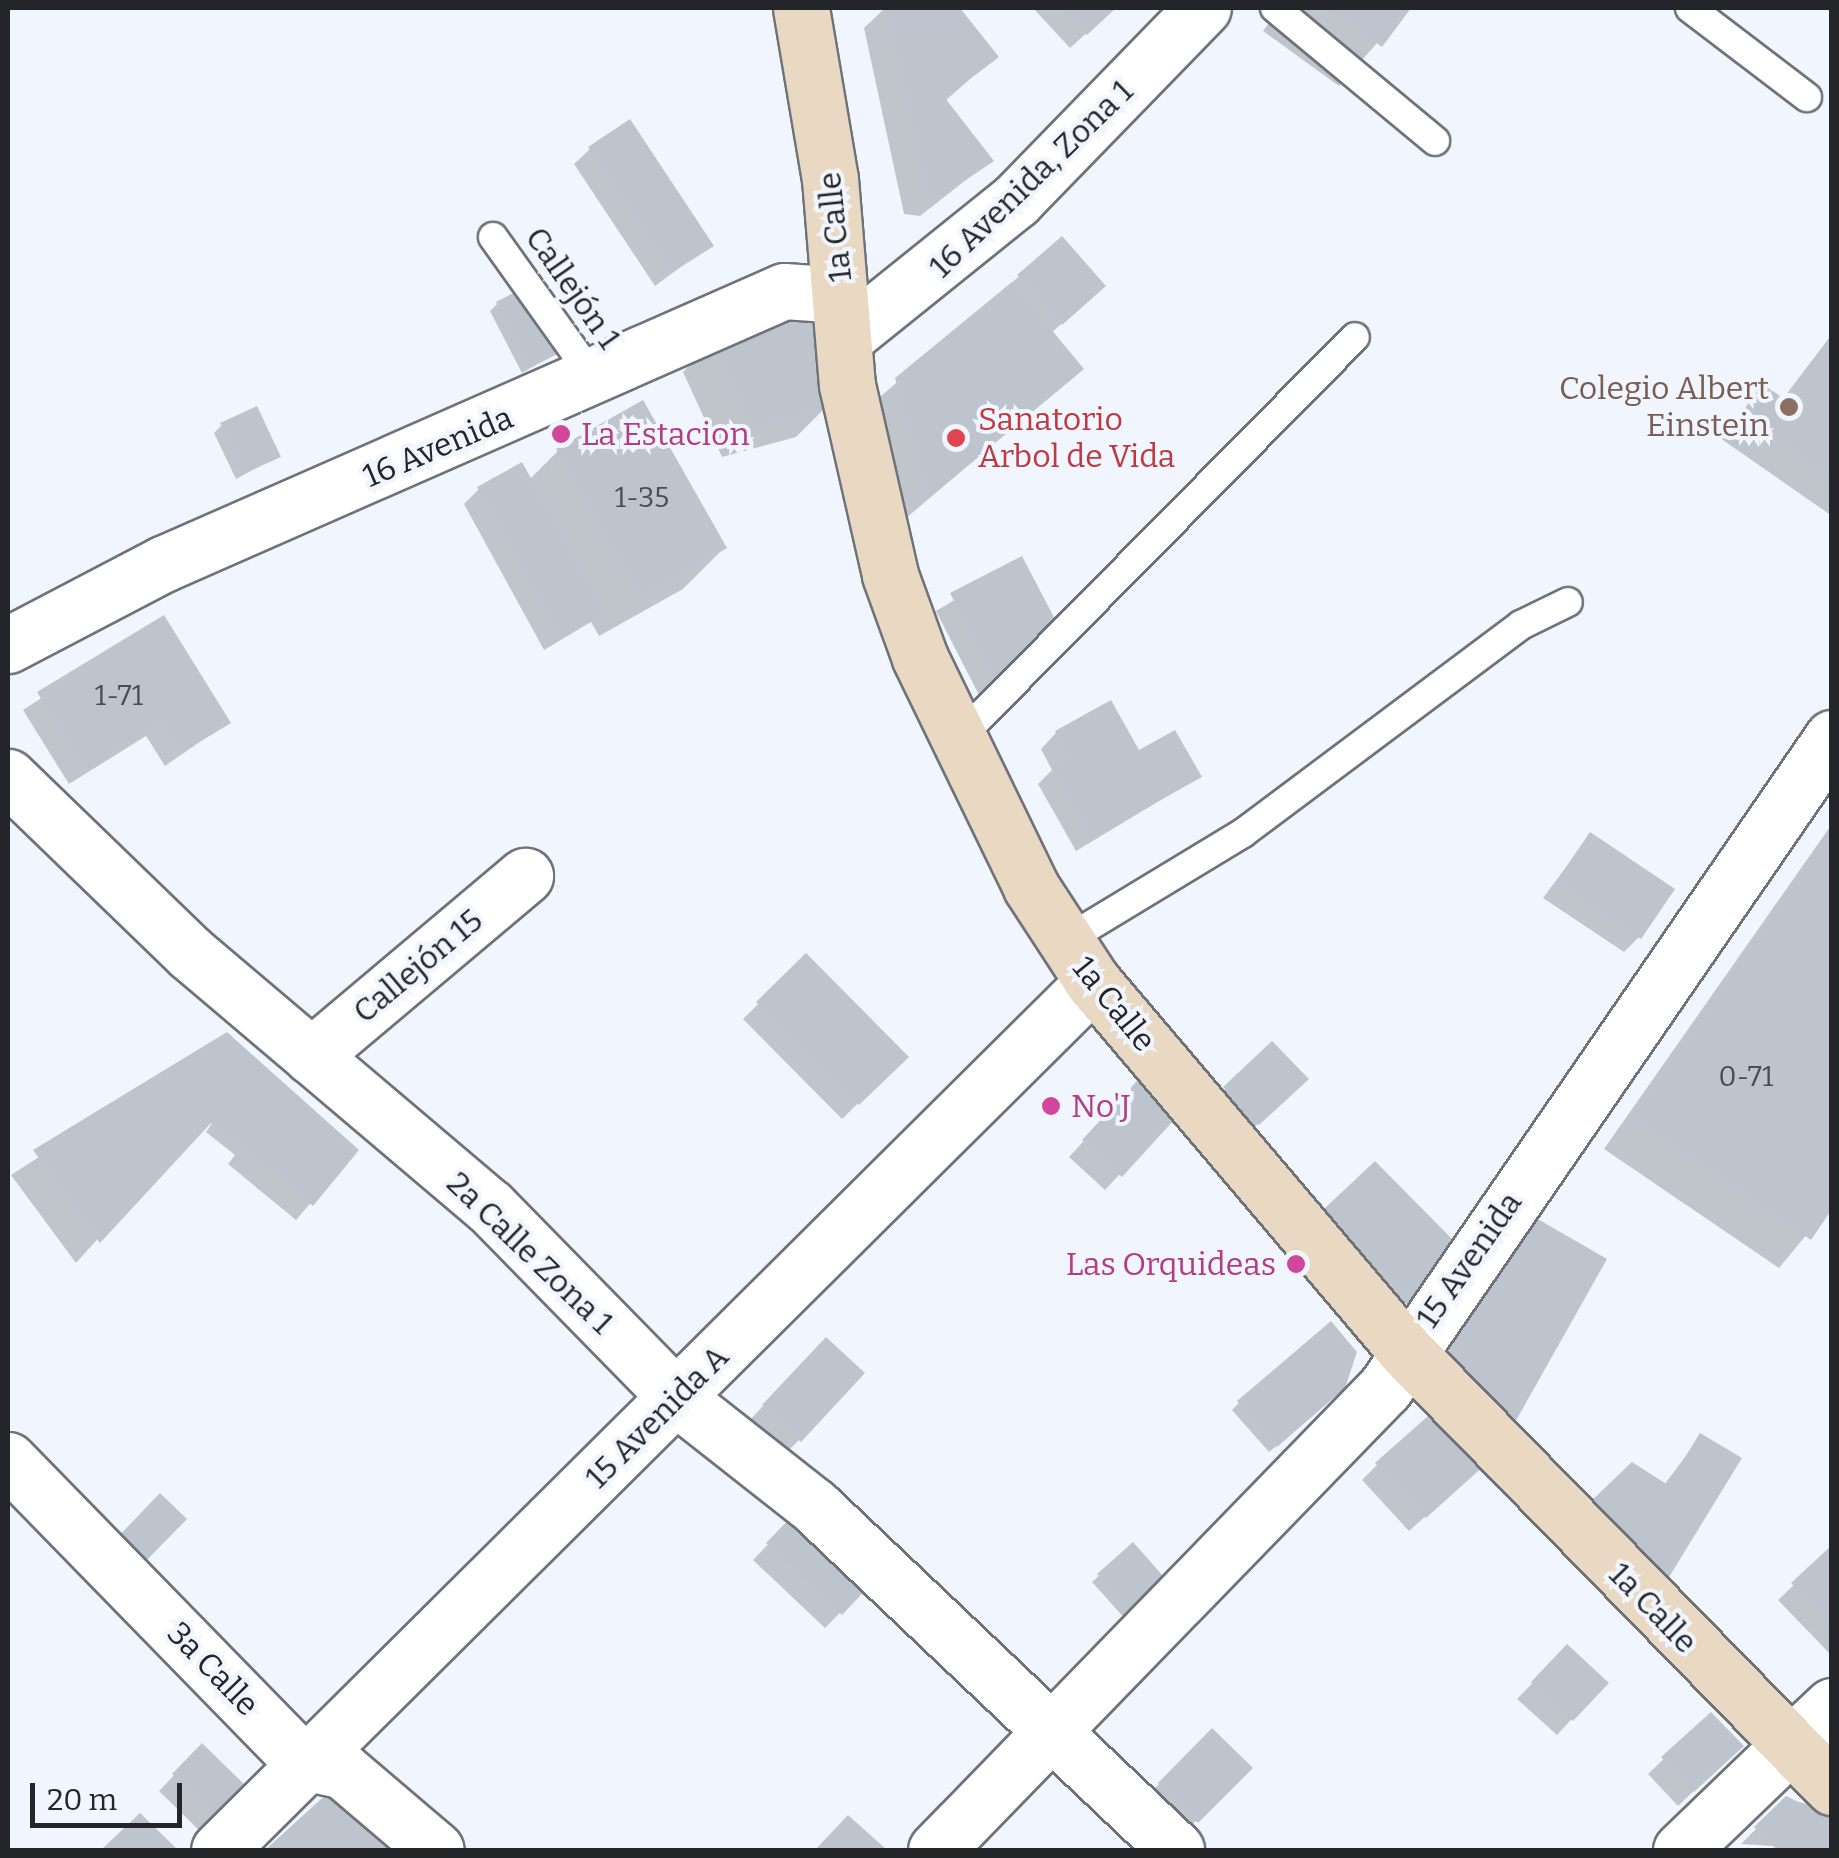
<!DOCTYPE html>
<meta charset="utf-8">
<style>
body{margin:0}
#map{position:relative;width:1839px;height:1858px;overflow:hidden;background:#f1f6fe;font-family:Bitter,serif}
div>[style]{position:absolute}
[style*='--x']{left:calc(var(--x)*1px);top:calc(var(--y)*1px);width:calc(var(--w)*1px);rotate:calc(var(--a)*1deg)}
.shadow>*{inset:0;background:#0003}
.building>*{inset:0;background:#bec4cd}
.roads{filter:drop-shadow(2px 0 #6e737b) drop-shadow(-2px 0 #6e737b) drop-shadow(0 2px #6e737b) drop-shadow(0 -2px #6e737b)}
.service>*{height:28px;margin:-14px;padding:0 14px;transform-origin:14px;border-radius:14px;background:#fff}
.minor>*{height:55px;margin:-27.5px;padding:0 27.5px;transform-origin:27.5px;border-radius:27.5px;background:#fff}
.tertiary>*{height:55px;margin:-27.5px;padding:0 27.5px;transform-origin:27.5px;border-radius:27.5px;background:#fff}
.secondary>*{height:55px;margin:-27.5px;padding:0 27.5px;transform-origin:27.5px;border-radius:27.5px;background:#e9d8c2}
.dots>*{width:28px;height:28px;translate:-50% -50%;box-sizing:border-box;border:5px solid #f1f6fe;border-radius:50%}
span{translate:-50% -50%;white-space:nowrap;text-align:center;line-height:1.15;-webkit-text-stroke:8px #f1f6fe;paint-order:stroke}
.number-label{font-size:28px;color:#4a4d51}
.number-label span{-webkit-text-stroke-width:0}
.street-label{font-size:32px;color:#232528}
.education-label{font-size:32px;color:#785e54}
.right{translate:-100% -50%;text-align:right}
.health-label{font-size:32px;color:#be3a42}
.left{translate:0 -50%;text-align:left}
.hotel-label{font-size:32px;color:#b23c85}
.frame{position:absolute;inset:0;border:10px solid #232528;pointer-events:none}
.scale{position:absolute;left:30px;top:1783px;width:152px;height:45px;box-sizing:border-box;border:5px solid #232528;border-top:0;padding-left:12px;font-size:30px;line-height:35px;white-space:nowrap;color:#232528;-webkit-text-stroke:8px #f1f6fe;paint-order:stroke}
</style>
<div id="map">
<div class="shadow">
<div style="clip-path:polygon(885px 8px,957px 8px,995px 57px,945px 101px,990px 161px,920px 216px,904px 214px,864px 28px)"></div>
<div style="clip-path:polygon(1033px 8px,1114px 8px,1070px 48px)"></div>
<div style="clip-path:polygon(1280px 8px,1408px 8px,1339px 86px,1263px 31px)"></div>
<div style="clip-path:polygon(590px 149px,710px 245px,655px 286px,574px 164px)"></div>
<div style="clip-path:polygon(1061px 240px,1087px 301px,1051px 333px,1081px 369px,905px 519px,873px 403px)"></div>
<div style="clip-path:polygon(497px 304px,560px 350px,522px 373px,490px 311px)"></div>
<div style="clip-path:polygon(1832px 334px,1832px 516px,1720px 438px,1763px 387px,1782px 400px)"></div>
<div style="clip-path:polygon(713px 342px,826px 407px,796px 437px,722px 457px,683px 372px)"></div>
<div style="clip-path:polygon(221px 426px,278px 456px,236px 479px,214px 433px)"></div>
<div style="clip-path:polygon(558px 451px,724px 548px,683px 589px,599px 636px,591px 622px,544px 650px,464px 504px,479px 489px,529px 480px)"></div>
<div style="clip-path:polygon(1021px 560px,1040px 642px,980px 697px,936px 611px)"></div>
<div style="clip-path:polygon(163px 619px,227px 723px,165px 766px,146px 736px,69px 784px,23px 710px)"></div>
<div style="clip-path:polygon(1056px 733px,1138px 753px,1199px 777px,1076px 851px,1038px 784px,1052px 770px,1041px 749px)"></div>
<div style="clip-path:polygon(1832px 824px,1832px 1204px,1779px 1268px,1604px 1149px)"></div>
<div style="clip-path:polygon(1590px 835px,1639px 937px,1624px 952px,1543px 898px)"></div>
<div style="clip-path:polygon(806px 957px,905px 1057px,842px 1119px,743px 1019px)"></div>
<div style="clip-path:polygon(227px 1035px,284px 1092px,280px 1102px,287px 1095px,356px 1150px,296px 1220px,228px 1164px,235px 1155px,206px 1132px,245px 1075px,76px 1263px,11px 1175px)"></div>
<div style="clip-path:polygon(1272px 1044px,1290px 1094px,1243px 1138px,1210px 1104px)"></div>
<div style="clip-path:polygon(1131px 1090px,1181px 1108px,1105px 1190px,1069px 1157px)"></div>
<div style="clip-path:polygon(1375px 1164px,1453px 1243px,1412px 1301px,1390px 1309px,1311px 1226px)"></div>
<div style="clip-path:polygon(1536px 1221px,1512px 1422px,1444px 1354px)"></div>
<div style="clip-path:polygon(811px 1355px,799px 1440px,784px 1455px,748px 1422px)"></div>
<div style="clip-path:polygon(1239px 1403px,1286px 1438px,1269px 1452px,1232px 1410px)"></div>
<div style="clip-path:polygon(1701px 1436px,1664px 1581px,1664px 1485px)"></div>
<div style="clip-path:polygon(1377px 1465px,1468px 1478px,1409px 1531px,1362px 1480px)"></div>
<div style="clip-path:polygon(799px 1512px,871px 1581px,825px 1628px,753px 1560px)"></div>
<div style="clip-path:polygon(1132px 1546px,1167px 1585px,1127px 1621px,1092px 1582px)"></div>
<div style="clip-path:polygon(1832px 1549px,1832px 1656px,1778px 1600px)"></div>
<div style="clip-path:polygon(1567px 1648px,1605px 1683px,1557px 1735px,1517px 1699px)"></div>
<div style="clip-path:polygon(1710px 1715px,1725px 1761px,1678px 1806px,1648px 1774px)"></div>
<div style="clip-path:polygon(1212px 1732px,1249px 1768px,1181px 1836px,1144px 1799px)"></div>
<div style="clip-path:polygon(202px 1746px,250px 1793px,206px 1837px,159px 1791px)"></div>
<div style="clip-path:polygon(331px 1793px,407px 1850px,271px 1850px)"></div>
<div style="clip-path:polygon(1786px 1799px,1816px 1806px,1832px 1822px,1832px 1850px,1741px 1844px)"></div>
</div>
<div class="building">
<div style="clip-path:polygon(887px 8px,960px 8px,999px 57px,945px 98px,994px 161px,945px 194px,927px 192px)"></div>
<div style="clip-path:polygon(1062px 8px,1116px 8px,1087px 35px)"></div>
<div style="clip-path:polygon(1328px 8px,1411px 8px,1382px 47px)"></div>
<div style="clip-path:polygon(630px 119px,714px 246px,671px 273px,588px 147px)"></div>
<div style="clip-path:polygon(1062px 236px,1106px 286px,1062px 325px,1017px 275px)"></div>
<div style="clip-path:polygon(1012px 282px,1084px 369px,928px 499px,895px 378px)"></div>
<div style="clip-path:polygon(529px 285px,563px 351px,530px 368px,496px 302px)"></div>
<div style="clip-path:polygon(794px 302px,819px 324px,828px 408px,752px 428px,711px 340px)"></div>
<div style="clip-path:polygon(1832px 335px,1832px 478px,1741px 414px,1762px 384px,1786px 400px)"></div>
<div style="clip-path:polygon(643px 400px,727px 548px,641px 597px,556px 449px)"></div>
<div style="clip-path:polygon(257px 406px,281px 457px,243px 474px,220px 423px)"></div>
<div style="clip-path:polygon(522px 462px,605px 612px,560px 637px,477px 487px)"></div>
<div style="clip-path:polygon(1022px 556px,1059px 627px,996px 684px,950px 593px)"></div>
<div style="clip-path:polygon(164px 615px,231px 723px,181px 753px,162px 723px,85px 770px,37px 692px)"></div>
<div style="clip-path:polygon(1111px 700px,1139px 750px,1175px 730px,1202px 777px,1092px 838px,1051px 767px,1068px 758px,1055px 731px)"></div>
<div style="clip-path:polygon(1832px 829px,1832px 1209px,1811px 1240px,1632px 1118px)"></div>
<div style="clip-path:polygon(1590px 832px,1675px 889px,1641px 939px,1556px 882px)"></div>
<div style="clip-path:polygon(806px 953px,909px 1057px,859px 1105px,756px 1002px)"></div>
<div style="clip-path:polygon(227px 1032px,359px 1150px,313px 1206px,211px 1123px,100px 1243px,33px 1150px)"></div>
<div style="clip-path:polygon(1272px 1041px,1309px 1079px,1259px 1125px,1223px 1087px)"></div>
<div style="clip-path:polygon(1146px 1071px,1185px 1108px,1122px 1177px,1082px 1140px)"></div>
<div style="clip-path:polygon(1375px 1161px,1456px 1243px,1431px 1287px,1406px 1295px,1324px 1209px)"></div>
<div style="clip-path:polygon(1536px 1218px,1607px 1259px,1514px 1424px,1458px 1365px,1458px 1337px)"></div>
<div style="clip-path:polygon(1331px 1321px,1357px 1352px,1345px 1388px,1277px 1447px,1237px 1401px)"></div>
<div style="clip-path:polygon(826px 1337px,865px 1373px,801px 1442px,762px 1405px)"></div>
<div style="clip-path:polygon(1437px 1408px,1487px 1463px,1426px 1518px,1375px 1463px)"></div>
<div style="clip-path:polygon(1700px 1433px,1742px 1458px,1666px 1582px,1589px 1503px,1632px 1462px,1668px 1485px)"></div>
<div style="clip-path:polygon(160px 1493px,187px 1519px,139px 1568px,113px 1542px)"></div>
<div style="clip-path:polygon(799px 1509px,874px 1581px,842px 1615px,766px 1543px)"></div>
<div style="clip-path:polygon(1133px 1542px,1171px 1585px,1136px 1616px,1097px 1574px)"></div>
<div style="clip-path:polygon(1832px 1545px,1832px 1625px,1791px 1583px)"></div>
<div style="clip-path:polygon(1567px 1644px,1609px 1683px,1573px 1721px,1531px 1682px)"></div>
<div style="clip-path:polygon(1711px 1712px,1744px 1746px,1694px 1792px,1661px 1757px)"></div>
<div style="clip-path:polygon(1212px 1728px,1253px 1768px,1198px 1823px,1158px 1783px)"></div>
<div style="clip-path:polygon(202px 1743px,253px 1793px,223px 1823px,172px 1774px)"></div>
<div style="clip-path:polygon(331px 1790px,415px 1850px,265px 1850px)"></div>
<div style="clip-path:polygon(1786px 1796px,1832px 1818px,1832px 1850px,1777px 1850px,1754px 1827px)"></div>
<div style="clip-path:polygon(140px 1813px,178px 1850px,101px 1850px)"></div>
<div style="clip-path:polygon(848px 1815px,887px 1850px,815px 1850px)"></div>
</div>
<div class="roads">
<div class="service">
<div style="--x:1275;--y:8;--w:208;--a:39.7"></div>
<div style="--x:1690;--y:8;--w:147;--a:37.3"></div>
<div style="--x:493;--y:237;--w:176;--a:54.5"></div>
<div style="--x:957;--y:740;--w:566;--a:-45.36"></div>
<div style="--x:1063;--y:942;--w:210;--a:-31.2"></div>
<div style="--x:1243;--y:833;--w:347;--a:-36.8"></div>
<div style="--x:1521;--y:625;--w:52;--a:-26.1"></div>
</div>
<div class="minor">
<div style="--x:8;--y:645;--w:175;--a:-27.6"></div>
<div style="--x:163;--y:564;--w:678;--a:-23.73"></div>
<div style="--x:784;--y:291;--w:44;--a:3.9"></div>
<div style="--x:828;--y:294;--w:16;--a:40"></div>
<div style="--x:840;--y:304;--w:33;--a:78"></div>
<div style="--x:847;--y:336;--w:217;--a:-38.8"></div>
<div style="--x:1016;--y:200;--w:268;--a:-45.8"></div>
<div style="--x:8;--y:777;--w:252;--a:44"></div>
<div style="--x:189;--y:952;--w:394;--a:40.3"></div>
<div style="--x:490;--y:1207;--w:269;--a:45.6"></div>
<div style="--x:678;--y:1399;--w:173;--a:38.2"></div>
<div style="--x:814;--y:1506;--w:499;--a:43.5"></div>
<div style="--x:311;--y:1056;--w:280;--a:-40.1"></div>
<div style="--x:8;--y:1460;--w:422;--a:45.7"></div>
<div style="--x:303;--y:1762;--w:40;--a:12"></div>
<div style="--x:342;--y:1770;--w:123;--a:40.4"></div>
<div style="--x:219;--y:1850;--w:1232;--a:-44.8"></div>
<div style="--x:936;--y:1850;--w:644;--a:-45.82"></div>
<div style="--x:1385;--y:1388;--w:789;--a:-55.48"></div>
<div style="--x:1681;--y:1850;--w:147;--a:-43.9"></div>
</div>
<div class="tertiary">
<div style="--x:1787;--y:1748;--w:62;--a:-43"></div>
</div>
<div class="secondary">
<div style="--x:801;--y:8;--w:173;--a:80.4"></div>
<div style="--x:830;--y:179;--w:207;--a:85.3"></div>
<div style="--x:847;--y:385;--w:195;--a:77.2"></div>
<div style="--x:890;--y:575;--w:88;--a:70.1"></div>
<div style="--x:920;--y:658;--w:254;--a:64.1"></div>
<div style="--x:1031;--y:887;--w:113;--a:56.9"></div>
<div style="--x:1093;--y:982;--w:484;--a:49.7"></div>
<div style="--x:1406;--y:1351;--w:610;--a:45.66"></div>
</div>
</div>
<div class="dots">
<div style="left:1789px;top:407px;background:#8d6e63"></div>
<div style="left:561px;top:434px;background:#d1479c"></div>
<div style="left:956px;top:438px;background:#e0444e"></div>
<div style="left:1051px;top:1106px;background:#d1479c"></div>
<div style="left:1296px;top:1264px;background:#d1479c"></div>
</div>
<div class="number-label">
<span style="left:642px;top:498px">1-35</span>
<span style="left:119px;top:696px">1-71</span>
<span style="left:1746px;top:1077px">0-71</span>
</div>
<div class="street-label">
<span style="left:1031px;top:179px;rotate:-44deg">16 Avenida, Zona 1</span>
<span style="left:835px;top:227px;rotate:-96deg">1a Calle</span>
<span style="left:573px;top:288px;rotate:55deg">Callejón 1</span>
<span style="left:438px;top:447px;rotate:-23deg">16 Avenida</span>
<span style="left:418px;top:966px;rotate:-40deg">Callejón 15</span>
<span style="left:1114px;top:1004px;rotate:51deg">1a Calle</span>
<span style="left:530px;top:1253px;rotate:44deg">2a Calle Zona 1</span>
<span style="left:1469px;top:1260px;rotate:-55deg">15 Avenida</span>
<span style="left:657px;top:1417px;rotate:-45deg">15 Avenida A</span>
<span style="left:1653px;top:1608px;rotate:46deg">1a Calle</span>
<span style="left:213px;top:1669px;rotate:46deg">3a Calle</span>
</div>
<div class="education-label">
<span class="right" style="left:1769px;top:407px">Colegio Albert<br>Einstein</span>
</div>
<div class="health-label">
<span class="left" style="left:978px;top:438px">Sanatorio<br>Arbol de Vida</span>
</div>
<div class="hotel-label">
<span class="left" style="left:581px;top:434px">La Estacion</span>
<span class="left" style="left:1071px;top:1106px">No'J</span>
<span class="right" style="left:1276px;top:1264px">Las Orquideas</span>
</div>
<div class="frame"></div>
<div class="scale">20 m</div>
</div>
